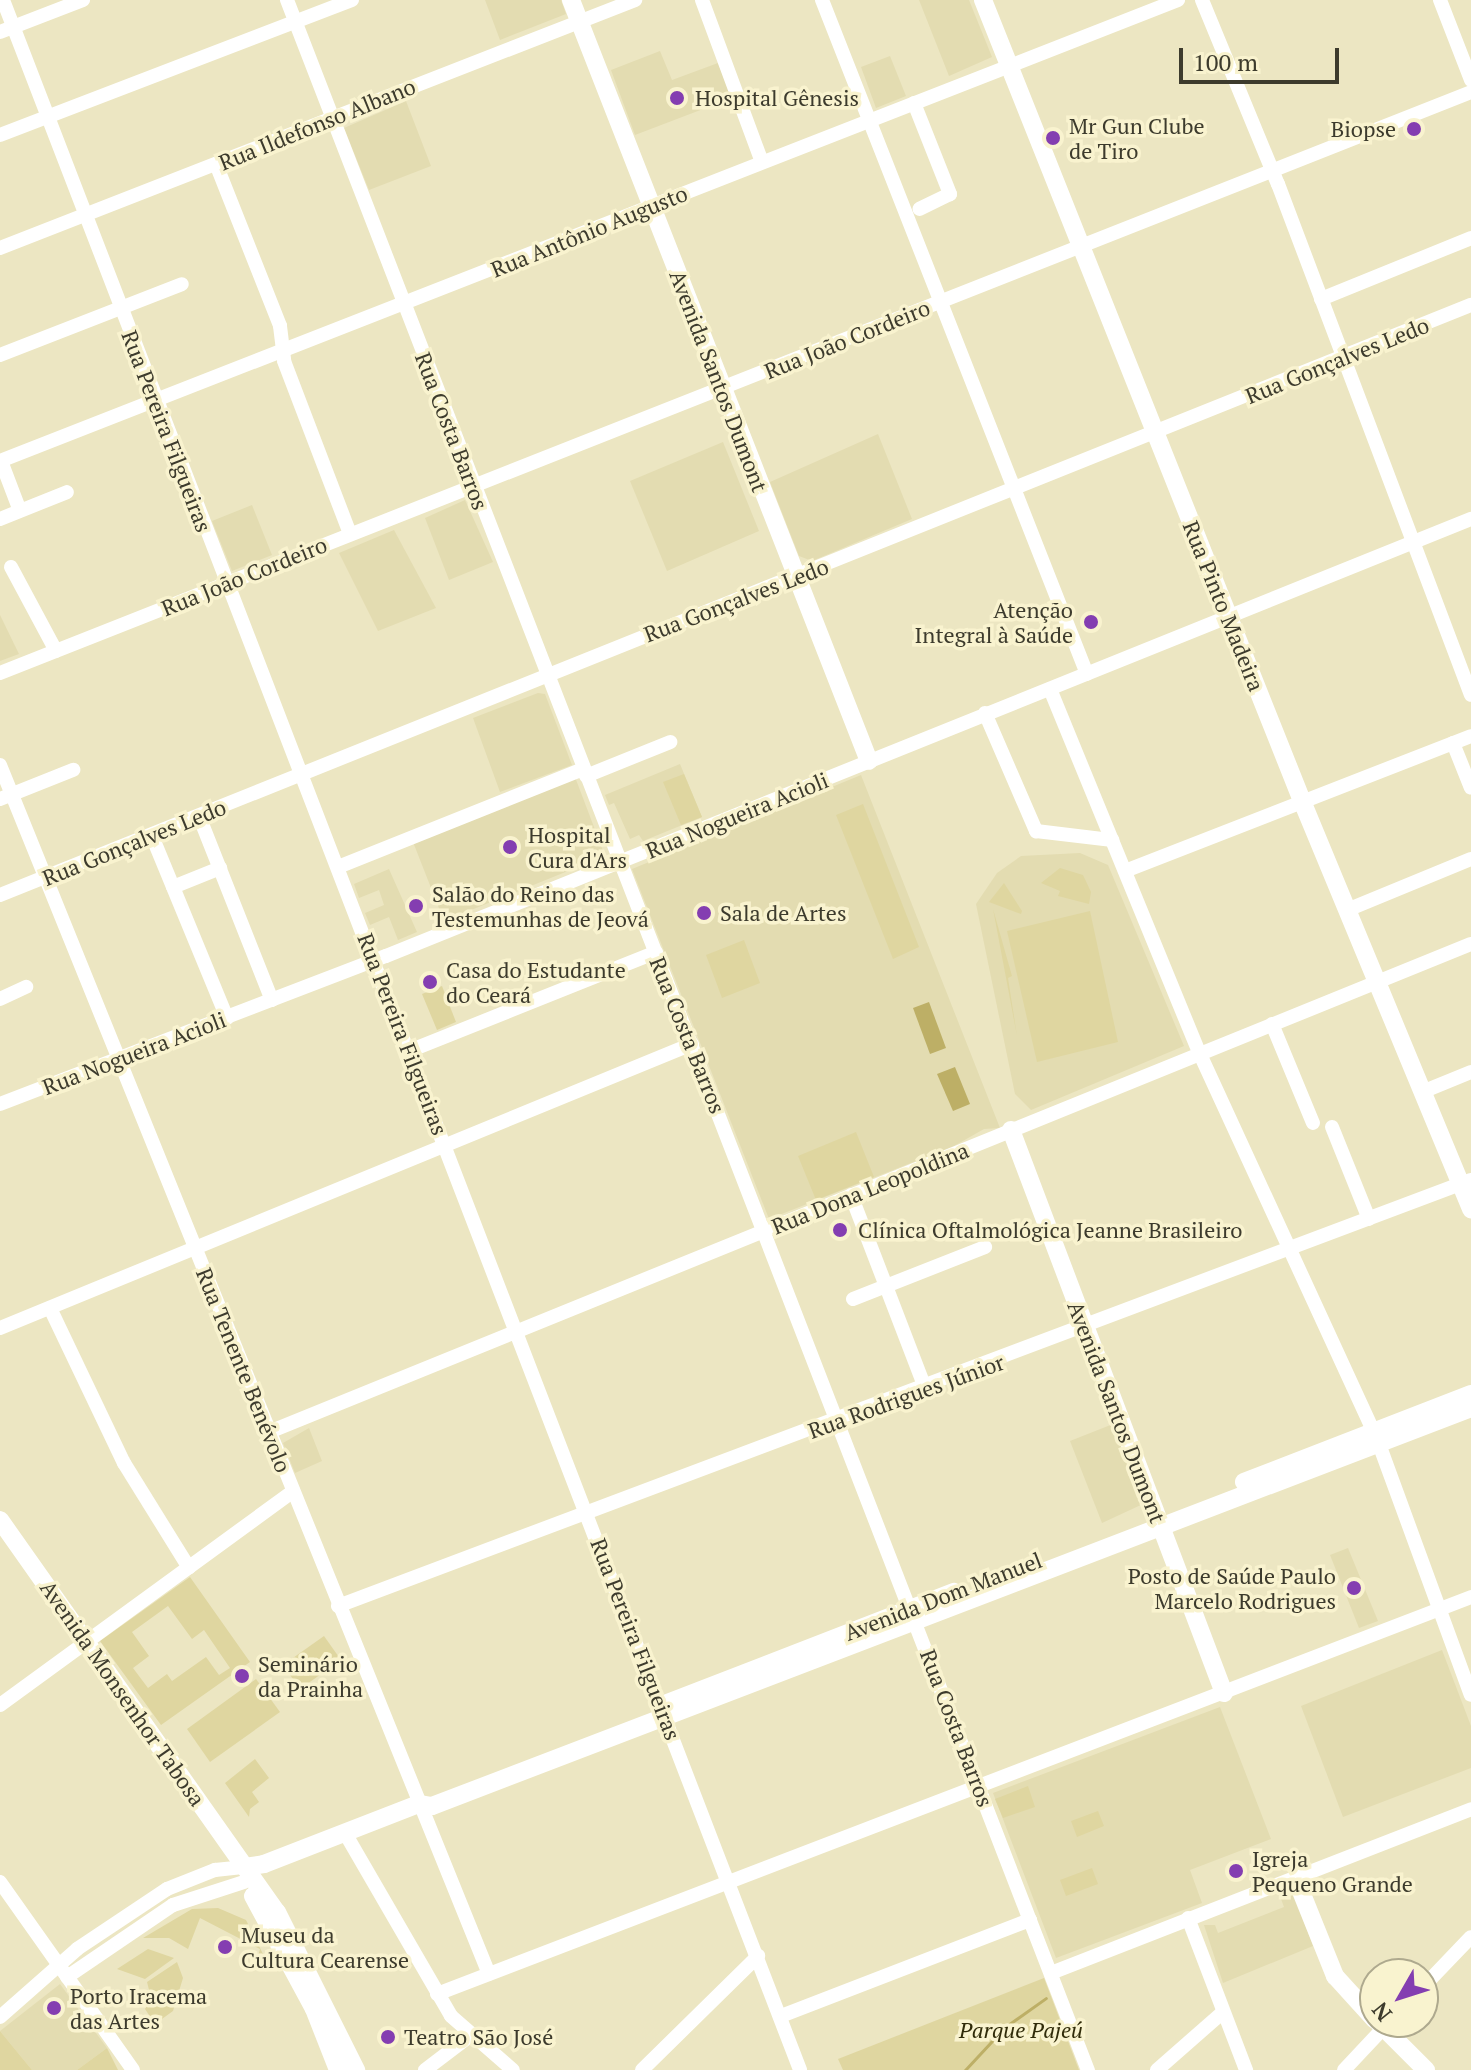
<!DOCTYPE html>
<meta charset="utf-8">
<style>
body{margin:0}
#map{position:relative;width:1471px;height:2070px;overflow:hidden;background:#ece6c2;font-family:"PT Serif",serif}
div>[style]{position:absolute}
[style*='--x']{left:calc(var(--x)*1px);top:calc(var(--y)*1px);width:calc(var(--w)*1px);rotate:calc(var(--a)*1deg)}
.built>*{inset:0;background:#e3dcb1}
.green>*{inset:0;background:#dfd6a0}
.water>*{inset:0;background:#bdaf66}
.stream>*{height:3px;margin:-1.5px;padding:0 1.5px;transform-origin:1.5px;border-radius:1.5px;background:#bdaf66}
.minor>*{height:14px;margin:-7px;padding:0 7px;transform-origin:7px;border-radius:7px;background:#fff}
.major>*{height:18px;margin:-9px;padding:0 9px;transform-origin:9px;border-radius:9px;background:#fff}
.dots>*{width:22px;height:22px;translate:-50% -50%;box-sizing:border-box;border:4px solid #f9f3cf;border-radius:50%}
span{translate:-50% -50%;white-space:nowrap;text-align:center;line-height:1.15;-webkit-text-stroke:7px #f9f3cf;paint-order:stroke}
.poi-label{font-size:22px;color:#3d3b2d}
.left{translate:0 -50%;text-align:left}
.right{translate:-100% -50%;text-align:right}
.street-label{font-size:22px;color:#3d3b2d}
.park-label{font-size:22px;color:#302b09;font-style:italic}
.north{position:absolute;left:1359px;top:1958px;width:80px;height:80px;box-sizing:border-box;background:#f9f3cf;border:2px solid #aea98e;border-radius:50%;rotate:231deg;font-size:22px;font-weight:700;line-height:32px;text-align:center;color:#3d3b2d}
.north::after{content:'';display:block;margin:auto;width:28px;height:36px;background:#843eb1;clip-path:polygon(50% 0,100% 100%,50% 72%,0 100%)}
.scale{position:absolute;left:1179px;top:48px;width:160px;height:36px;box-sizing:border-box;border:4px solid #3d3b2d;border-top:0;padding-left:10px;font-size:24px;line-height:28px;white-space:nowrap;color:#3d3b2d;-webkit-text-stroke:6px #f9f3cf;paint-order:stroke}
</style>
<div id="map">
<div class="built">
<div style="clip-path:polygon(485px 0,561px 0,566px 14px,500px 40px)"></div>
<div style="clip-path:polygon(919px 0,969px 0,992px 57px,949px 76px)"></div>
<div style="clip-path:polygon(660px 51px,672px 80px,718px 63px,732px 98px,635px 135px,611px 70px)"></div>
<div style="clip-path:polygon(890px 56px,906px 96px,876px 108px,861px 67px)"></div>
<div style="clip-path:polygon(406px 101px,431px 166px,369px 190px,344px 128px)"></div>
<div style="clip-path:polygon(878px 434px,912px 519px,812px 561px,799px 556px,770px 482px)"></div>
<div style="clip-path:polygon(723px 442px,759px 531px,667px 571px,630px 481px)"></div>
<div style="clip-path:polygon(465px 500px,493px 562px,449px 580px,425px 518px)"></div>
<div style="clip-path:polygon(252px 505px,272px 555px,232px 571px,212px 521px)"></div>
<div style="clip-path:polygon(394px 530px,436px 608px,378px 631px,339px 553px)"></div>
<div style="clip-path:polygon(0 615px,19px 654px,0 661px)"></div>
<div style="clip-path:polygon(538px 693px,545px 694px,572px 765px,500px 792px,473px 718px)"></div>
<div style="clip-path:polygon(680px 764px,702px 817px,643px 841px,639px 835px,630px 839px,614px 803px,609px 805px,605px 795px)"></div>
<div style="clip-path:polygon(861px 775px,1000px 1128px,984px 1129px,954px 1146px,769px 1219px,632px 869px)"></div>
<div style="clip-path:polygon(575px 777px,605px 856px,444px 921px,413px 842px)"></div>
<div style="clip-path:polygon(1080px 853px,1108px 865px,1184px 1046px,1031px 1110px,1015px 1094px,976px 904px,997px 873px,1021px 856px)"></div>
<div style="clip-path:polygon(389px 869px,417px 932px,398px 940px,389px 917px,370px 925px,365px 913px,384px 905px,379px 890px,359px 898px,354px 884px)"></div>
<div style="clip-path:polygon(1113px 1424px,1143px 1504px,1102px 1523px,1070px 1441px)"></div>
<div style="clip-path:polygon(309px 1428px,322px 1461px,295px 1473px,283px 1443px)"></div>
<div style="clip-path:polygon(1348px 1548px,1378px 1621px,1359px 1628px,1330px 1555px)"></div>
<div style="clip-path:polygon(1442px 1650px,1471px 1726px,1471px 1768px,1343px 1817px,1301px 1706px)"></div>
<div style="clip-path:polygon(1220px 1707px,1271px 1839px,1190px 1870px,1202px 1903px,1056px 1958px,993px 1793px)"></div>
<div style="clip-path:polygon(1288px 1891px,1294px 1895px,1313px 1946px,1223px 1983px,1204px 1925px,1215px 1925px,1218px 1933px,1284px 1907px,1281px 1899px)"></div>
<div style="clip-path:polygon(60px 1984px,107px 2048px,77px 2070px,32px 2070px,0 2031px)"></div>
</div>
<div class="green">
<div style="clip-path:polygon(684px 774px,702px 817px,681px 825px,663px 782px)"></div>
<div style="clip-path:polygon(863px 804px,919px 947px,893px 959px,836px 815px)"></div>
<div style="clip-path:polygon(1060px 868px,1083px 875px,1091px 892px,1089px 904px,1058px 896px,1060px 891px,1041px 883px)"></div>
<div style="clip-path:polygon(1004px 883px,1022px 911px,1021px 914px,989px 902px)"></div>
<div style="clip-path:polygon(993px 909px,1012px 976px,1008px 978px,1017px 1036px)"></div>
<div style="clip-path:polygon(1090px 911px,1118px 1042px,1037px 1062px,1007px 931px)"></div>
<div style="clip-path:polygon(744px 940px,760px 983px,722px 998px,706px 955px)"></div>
<div style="clip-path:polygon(442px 986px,456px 1022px,437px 1030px,422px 994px)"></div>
<div style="clip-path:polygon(856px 1132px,874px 1177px,816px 1200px,798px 1156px)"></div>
<div style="clip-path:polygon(evenodd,190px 1577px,250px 1662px,161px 1725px,100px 1641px,190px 1577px,168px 1606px,192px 1639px,204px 1630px,230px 1668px,219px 1675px,206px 1657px,172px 1681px,167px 1674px,148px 1688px,133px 1668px,149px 1656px,132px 1632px,168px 1606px)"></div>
<div style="clip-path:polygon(324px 1636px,341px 1660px,300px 1689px,283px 1665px)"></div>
<div style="clip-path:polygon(256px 1679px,280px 1712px,210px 1762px,187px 1729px)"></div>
<div style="clip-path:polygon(255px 1759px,269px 1778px,252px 1792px,259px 1802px,250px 1809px,249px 1817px,225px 1783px)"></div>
<div style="clip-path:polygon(1028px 1786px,1035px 1807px,1003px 1818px,995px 1799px)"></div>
<div style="clip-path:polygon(1098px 1811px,1104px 1826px,1077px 1837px,1071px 1821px)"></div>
<div style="clip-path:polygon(1092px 1868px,1098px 1884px,1066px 1896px,1060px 1880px)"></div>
<div style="clip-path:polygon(218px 1908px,246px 1920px,267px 1962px,258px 1956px,260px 1949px,200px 1918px,188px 1949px,169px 1938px,143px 1938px,192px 1909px)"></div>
<div style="clip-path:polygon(148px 1949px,174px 1958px,145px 1979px,117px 1969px)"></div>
<div style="clip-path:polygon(177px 1962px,183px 1978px,173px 2011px,155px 2024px,145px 2009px,151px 1998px,147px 1982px)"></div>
<div style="clip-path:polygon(1044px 1978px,1079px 2070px,843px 2070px,838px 2059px)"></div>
<div style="clip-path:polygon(0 2031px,32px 2070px,0 2070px)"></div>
<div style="clip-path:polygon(107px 2048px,118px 2070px,77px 2070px)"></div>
</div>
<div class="water">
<div style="clip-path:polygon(929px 1002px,946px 1048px,930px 1054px,913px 1008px)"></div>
<div style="clip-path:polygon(955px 1067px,970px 1104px,953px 1111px,937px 1074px)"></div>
</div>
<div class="stream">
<div style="--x:965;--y:2070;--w:59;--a:-47.1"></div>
<div style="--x:1005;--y:2027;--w:50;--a:-35.3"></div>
</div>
<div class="minor">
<div style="--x:3;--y:0;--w:2218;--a:68.94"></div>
<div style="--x:287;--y:0;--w:2220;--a:68.85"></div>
<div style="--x:702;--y:0;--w:173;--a:69.7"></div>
<div style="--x:822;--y:0;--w:724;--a:68.54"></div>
<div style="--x:1202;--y:0;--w:199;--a:67.6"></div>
<div style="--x:1278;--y:184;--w:546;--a:69.31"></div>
<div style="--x:1440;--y:0;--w:86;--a:68.8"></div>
<div style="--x:0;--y:32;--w:89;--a:-21.1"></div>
<div style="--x:914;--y:103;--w:98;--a:68.4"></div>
<div style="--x:950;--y:194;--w:34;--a:154"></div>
<div style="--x:0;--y:135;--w:377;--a:-21"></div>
<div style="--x:216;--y:164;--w:174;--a:68.4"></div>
<div style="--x:280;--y:326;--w:35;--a:83"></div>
<div style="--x:284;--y:361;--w:185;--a:69.1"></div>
<div style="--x:0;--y:248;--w:682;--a:-21.33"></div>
<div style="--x:1321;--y:299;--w:162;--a:-22.1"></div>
<div style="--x:0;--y:355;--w:195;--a:-21.3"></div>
<div style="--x:0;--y:461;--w:1265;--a:-21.37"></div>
<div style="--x:1;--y:461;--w:53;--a:69.2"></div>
<div style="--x:0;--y:519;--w:72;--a:-21.9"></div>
<div style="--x:11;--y:567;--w:95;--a:61.8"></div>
<div style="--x:0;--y:673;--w:1582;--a:-21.55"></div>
<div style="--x:1050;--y:689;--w:392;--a:67.7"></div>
<div style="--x:1199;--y:1052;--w:417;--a:65.3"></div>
<div style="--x:985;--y:713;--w:129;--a:66.6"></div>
<div style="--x:1036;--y:831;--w:77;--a:6.8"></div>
<div style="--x:1453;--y:743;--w:48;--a:68.2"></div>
<div style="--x:0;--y:765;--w:1304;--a:67.98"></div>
<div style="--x:586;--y:776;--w:91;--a:-22"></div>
<div style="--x:0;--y:799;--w:79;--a:-21.7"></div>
<div style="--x:199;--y:816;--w:198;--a:68.4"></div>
<div style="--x:152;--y:836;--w:197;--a:67.6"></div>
<div style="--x:338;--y:867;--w:264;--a:-21.8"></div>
<div style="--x:1125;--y:871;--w:371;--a:-21.3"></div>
<div style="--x:173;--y:887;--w:51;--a:-22"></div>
<div style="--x:0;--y:895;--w:1585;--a:-21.86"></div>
<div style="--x:1347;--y:910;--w:134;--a:-22.4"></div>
<div style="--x:0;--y:999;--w:29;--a:-25"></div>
<div style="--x:1272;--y:1024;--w:107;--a:67.5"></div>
<div style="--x:409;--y:1051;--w:266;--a:-21.8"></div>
<div style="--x:1422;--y:1092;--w:53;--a:-22.2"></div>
<div style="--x:0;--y:1104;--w:413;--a:-21"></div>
<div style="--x:386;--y:956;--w:1170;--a:-21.94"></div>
<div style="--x:1332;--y:1127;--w:99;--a:68.1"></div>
<div style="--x:851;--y:1195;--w:207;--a:69"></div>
<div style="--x:853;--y:1299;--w:142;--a:-21.5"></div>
<div style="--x:50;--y:1308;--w:172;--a:64.5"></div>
<div style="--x:124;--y:1463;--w:123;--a:58.2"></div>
<div style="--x:0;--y:1328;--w:748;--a:-22.31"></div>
<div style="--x:269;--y:1432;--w:1297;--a:-22.1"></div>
<div style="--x:1379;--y:1444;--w:267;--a:69.9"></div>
<div style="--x:338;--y:1606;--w:1210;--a:-20.61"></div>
<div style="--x:0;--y:1705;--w:363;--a:-36.1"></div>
<div style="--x:345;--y:1833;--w:211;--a:59.9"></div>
<div style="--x:451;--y:2016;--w:82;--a:41.1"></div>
<div style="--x:0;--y:1882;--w:230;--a:54.7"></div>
<div style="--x:1188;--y:1918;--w:163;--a:69.1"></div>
<div style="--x:1051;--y:1973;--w:451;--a:-21.3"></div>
<div style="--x:67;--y:1977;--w:128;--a:-34.2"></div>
<div style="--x:173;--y:1905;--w:75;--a:-17.9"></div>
<div style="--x:1423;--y:1987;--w:69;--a:-46.2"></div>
<div style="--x:437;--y:1994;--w:1108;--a:-21"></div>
<div style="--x:781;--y:2016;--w:267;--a:-21.1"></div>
<div style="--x:0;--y:2017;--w:103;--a:-41.4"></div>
<div style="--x:77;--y:1949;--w:108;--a:-33.7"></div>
<div style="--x:167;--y:1889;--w:52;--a:-21.6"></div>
<div style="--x:215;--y:1870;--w:30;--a:-6"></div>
<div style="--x:425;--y:2070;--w:58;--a:-37.3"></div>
<div style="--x:642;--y:2070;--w:163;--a:-44.5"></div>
<div style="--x:1157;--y:2070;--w:88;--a:-41.3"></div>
<div style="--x:1344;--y:2070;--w:66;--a:-46.8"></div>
</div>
<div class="major">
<div style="--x:571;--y:0;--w:817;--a:68.62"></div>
<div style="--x:983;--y:0;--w:862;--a:68.28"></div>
<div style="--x:1302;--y:801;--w:442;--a:67.5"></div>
<div style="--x:1011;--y:1130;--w:602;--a:69.28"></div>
<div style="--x:1244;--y:1482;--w:243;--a:-21.2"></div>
<div style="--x:0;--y:1520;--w:480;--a:54.8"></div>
<div style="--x:277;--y:1912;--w:177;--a:63.4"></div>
<div style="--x:665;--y:1704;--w:310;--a:-21.2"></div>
<div style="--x:245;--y:1867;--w:19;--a:-9"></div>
<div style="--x:264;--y:1864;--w:166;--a:-21.2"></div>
<div style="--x:419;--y:1804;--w:13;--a:9"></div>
<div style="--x:432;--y:1806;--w:1113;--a:-20.96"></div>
<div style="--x:1296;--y:1879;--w:105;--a:68.1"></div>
<div style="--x:1335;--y:1976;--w:59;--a:47.7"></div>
<div style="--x:253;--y:1896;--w:128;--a:61.6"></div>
<div style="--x:314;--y:2009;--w:66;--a:68.5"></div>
<div style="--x:1378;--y:2022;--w:68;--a:45"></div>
</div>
<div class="dots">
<div style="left:677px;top:98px;background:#843eb1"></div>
<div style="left:1414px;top:129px;background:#843eb1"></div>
<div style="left:1053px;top:138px;background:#843eb1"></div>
<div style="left:1091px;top:622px;background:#843eb1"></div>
<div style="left:510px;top:847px;background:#843eb1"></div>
<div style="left:416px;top:906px;background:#843eb1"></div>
<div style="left:704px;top:913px;background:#843eb1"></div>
<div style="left:430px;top:982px;background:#843eb1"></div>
<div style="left:840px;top:1230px;background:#843eb1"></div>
<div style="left:1354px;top:1588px;background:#843eb1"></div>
<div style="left:242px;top:1676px;background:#843eb1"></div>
<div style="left:1236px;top:1871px;background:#843eb1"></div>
<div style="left:225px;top:1947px;background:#843eb1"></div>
<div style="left:54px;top:2008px;background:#843eb1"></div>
<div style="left:388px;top:2037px;background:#843eb1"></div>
</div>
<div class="poi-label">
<span class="left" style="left:695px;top:98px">Hospital Gênesis</span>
<span class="left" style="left:1069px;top:138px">Mr Gun Clube<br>de Tiro</span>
<span class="right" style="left:1396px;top:129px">Biopse</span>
<span class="right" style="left:1073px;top:622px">Atenção<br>Integral à Saúde</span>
<span class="left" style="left:528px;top:847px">Hospital<br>Cura d'Ars</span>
<span class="left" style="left:432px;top:906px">Salão do Reino das<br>Testemunhas de Jeová</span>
<span class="left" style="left:720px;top:913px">Sala de Artes</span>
<span class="left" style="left:446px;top:982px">Casa do Estudante<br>do Ceará</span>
<span class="left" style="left:858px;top:1230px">Clínica Oftalmológica Jeanne Brasileiro</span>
<span class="right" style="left:1336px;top:1588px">Posto de Saúde Paulo<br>Marcelo Rodrigues</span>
<span class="left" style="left:258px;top:1676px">Seminário<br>da Prainha</span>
<span class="left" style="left:1252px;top:1871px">Igreja<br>Pequeno Grande</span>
<span class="left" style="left:241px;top:1947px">Museu da<br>Cultura Cearense</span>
<span class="left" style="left:70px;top:2008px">Porto Iracema<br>das Artes</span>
<span class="left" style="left:404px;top:2037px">Teatro São José</span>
</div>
<div class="street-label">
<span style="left:317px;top:124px;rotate:-22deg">Rua Ildefonso Albano</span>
<span style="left:589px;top:231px;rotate:-22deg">Rua Antônio Augusto</span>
<span style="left:847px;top:339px;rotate:-22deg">Rua João Cordeiro</span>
<span style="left:1337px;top:360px;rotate:-22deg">Rua Gonçalves Ledo</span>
<span style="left:719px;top:381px;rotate:69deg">Avenida Santos Dumont</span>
<span style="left:167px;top:431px;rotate:69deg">Rua Pereira Filgueiras</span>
<span style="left:452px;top:431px;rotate:69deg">Rua Costa Barros</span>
<span style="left:244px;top:576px;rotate:-22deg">Rua João Cordeiro</span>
<span style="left:736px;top:600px;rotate:-21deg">Rua Gonçalves Ledo</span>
<span style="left:1224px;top:606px;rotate:68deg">Rua Pinto Madeira</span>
<span style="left:737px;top:815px;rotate:-22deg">Rua Nogueira Acioli</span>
<span style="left:134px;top:842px;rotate:-22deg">Rua Gonçalves Ledo</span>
<span style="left:403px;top:1034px;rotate:69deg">Rua Pereira Filgueiras</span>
<span style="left:688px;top:1035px;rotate:68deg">Rua Costa Barros</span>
<span style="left:134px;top:1053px;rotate:-21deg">Rua Nogueira Acioli</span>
<span style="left:870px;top:1188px;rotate:-22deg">Rua Dona Leopoldina</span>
<span style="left:244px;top:1370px;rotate:68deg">Rua Tenente Benévolo</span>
<span style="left:906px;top:1396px;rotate:-20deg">Rua Rodrigues Júnior</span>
<span style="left:1117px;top:1412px;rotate:69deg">Avenida Santos Dumont</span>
<span style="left:943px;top:1596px;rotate:-21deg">Avenida Dom Manuel</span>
<span style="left:636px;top:1639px;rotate:69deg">Rua Pereira Filgueiras</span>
<span style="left:123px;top:1693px;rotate:55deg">Avenida Monsenhor Tabosa</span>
<span style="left:957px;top:1728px;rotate:69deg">Rua Costa Barros</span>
</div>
<div class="park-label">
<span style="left:1021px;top:2030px">Parque Pajeú</span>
</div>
<div class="north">N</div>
<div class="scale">100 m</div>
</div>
